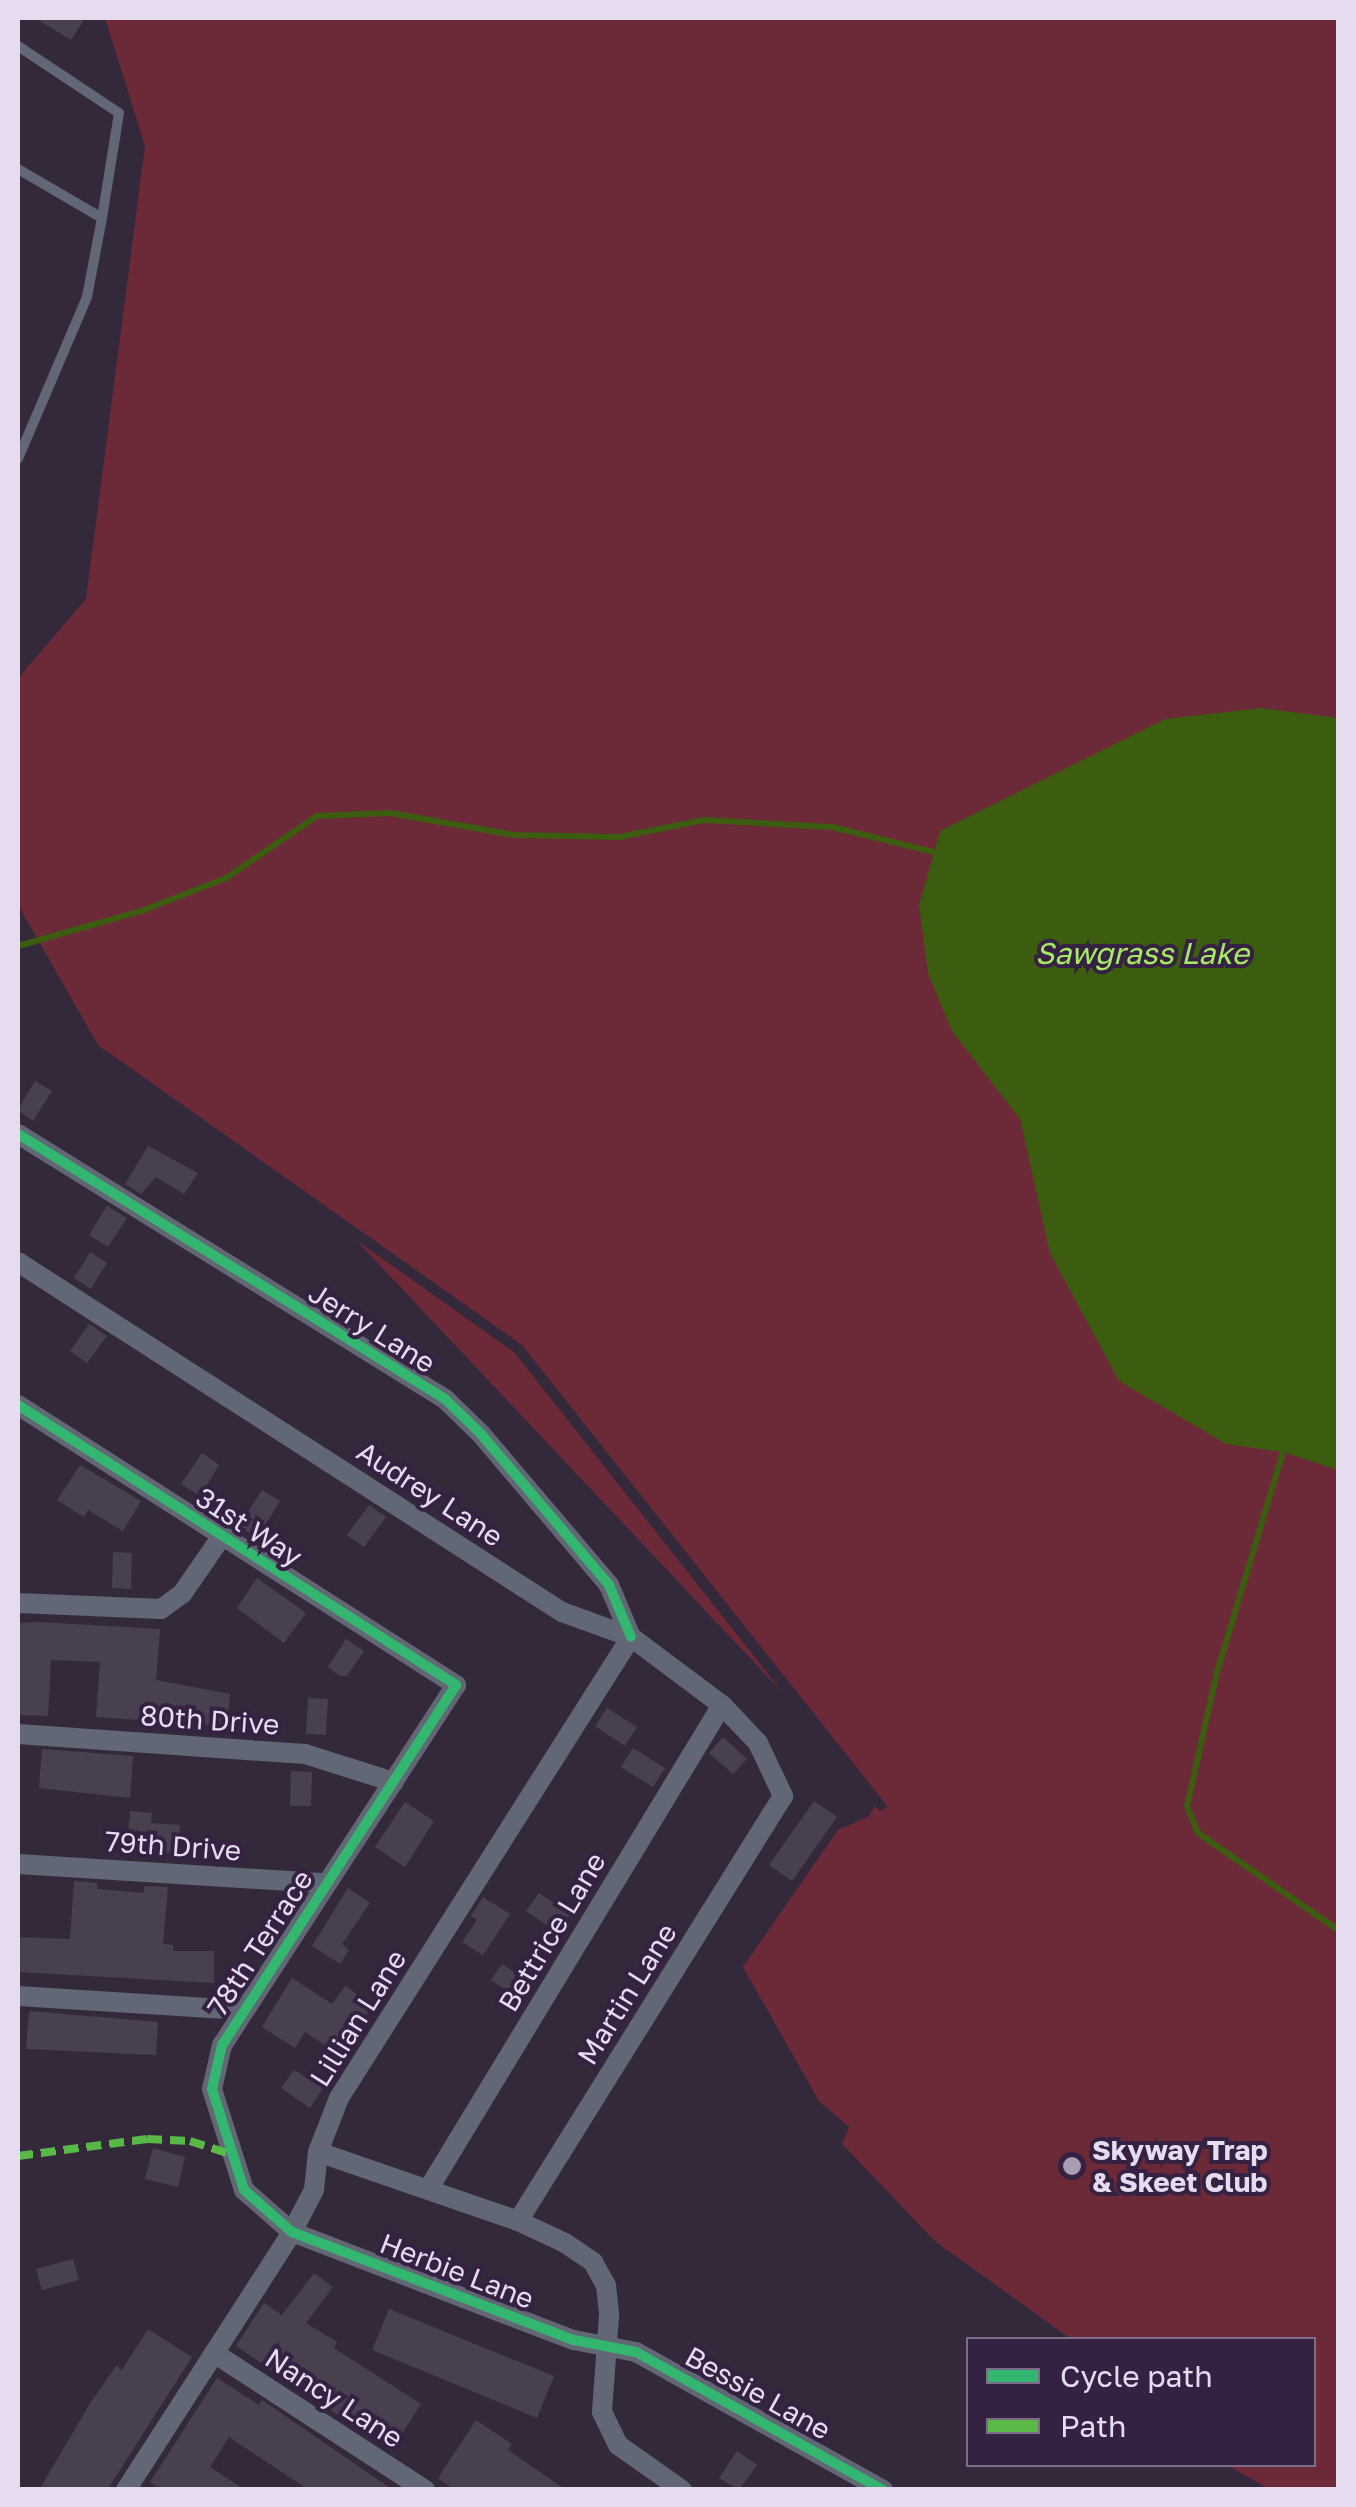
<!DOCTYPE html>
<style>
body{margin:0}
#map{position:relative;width:1356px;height:2507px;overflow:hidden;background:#34293b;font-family:"Golos Text",sans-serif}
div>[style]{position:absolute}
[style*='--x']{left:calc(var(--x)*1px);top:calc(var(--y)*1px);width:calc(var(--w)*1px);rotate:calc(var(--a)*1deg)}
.green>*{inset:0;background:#6c2938}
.water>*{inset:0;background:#3c5d10}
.stream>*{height:6px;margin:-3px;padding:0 3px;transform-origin:3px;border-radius:3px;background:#3c5d10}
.building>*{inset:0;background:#49404f}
.service>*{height:10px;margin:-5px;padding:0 5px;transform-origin:5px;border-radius:5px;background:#626775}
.minor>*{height:20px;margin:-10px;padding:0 10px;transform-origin:10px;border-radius:10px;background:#626775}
.quiet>*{height:8px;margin-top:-4px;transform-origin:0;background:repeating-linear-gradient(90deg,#58b947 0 15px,transparent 0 23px)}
.cycleway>*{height:10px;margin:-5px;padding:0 5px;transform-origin:5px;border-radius:5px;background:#33b770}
.dots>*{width:28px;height:28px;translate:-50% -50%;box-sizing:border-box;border:5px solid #352242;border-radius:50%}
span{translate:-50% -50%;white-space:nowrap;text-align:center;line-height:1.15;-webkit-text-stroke:8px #352242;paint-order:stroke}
.street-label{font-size:28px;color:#e7dbf0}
.poi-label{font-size:28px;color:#e7dbf0;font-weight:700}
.left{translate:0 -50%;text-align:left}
.water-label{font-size:30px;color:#a7e964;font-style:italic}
.frame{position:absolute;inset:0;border:20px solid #e7dbf0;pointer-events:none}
.legend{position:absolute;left:966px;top:2337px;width:350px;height:130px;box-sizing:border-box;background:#352242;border:2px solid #7c6c88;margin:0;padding:12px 18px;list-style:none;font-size:30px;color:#e7dbf0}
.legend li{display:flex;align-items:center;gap:20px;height:50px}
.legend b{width:50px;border:2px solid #7c6c88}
</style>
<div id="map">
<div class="green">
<div style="clip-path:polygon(105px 18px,1338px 18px,1338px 2489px,1269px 2489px,1227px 2465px,1314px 2464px,1314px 2340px,1071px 2339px,936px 2242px,842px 2144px,849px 2127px,819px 2101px,743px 1967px,838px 1830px,868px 1817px,875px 1806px,880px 1811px,888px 1807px,522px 1345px,98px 1045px,18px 905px,18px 678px,86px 599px,145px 146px)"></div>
<div style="clip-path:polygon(356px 1240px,514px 1352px,784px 1694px)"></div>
</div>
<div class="water">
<div style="clip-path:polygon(1261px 708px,1338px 718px,1338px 1470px,1283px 1452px,1226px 1444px,1119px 1381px,1050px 1253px,1020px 1119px,952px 1031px,928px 973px,919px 905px,940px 831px,1165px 719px)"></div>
</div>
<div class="stream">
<div style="--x:18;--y:946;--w:131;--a:-15.9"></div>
<div style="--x:144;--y:910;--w:88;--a:-21.3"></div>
<div style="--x:226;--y:878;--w:110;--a:-34.3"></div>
<div style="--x:317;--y:816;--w:73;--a:-2.4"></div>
<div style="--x:390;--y:813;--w:125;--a:10.1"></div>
<div style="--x:513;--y:835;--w:106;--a:1.1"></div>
<div style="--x:619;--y:837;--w:87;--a:-11.3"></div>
<div style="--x:704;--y:820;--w:128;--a:3.1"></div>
<div style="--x:832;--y:827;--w:105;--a:13.8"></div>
<div style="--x:1283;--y:1452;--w:230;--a:106.7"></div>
<div style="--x:1217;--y:1672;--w:137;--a:102.6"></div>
<div style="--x:1187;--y:1806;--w:29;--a:68"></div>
<div style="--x:1198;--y:1833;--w:170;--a:34.7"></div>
</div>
<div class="building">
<div style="clip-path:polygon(35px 18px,85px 18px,71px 40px)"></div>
<div style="clip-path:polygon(35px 1081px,52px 1091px,33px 1121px,18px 1110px)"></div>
<div style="clip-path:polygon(148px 1146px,198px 1173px,184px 1194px,156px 1177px,141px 1194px,125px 1184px)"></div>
<div style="clip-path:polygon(107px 1206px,127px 1218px,108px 1247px,89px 1235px)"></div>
<div style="clip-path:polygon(90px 1252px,107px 1263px,91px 1289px,74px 1278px)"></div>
<div style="clip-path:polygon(89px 1324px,107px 1336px,87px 1363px,70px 1351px)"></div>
<div style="clip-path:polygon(202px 1453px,219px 1465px,200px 1496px,181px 1484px)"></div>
<div style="clip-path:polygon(80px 1465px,141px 1501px,123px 1531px,88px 1510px,84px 1517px,57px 1500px)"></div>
<div style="clip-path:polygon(262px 1490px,280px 1501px,257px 1538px,239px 1526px)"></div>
<div style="clip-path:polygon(369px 1505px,386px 1517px,364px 1547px,347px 1535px)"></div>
<div style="clip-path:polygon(113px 1552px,132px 1553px,131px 1589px,112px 1588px)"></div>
<div style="clip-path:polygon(257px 1578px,306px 1613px,284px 1643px,237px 1608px)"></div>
<div style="clip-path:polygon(38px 1622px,160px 1629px,156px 1680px,230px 1694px,227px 1726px,96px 1717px,100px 1662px,51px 1660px,48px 1716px,18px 1715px,18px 1623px)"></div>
<div style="clip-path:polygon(346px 1639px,364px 1651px,347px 1676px,340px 1676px,328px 1667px)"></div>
<div style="clip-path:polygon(308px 1698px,328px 1699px,326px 1735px,306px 1734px)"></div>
<div style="clip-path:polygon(607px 1708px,637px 1727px,625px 1746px,595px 1726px)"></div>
<div style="clip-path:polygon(723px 1737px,747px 1759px,733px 1774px,709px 1753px)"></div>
<div style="clip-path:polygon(633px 1748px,665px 1768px,653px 1787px,621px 1767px)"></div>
<div style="clip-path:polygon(42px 1749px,133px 1756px,130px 1798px,39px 1788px)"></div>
<div style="clip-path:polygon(291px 1771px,312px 1772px,311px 1806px,290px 1806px)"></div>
<div style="clip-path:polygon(814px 1801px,837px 1817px,792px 1881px,769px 1865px)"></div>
<div style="clip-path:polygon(405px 1802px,434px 1821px,405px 1867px,375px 1847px)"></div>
<div style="clip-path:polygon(130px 1811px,152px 1813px,151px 1823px,180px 1825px,178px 1854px,127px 1848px)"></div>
<div style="clip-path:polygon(74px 1881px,97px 1883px,97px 1889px,144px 1893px,144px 1886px,168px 1887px,163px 1944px,173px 1945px,173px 1951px,214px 1951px,214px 1983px,18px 1972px,18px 1937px,70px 1939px)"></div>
<div style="clip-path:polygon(348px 1888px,370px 1903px,342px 1944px,349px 1950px,340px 1964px,312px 1946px)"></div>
<div style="clip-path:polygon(539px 1893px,570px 1914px,557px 1932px,526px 1911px)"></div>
<div style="clip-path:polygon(483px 1897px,510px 1914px,483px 1955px,462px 1942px,477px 1920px,471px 1916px)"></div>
<div style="clip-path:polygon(502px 1964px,532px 1984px,521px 2000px,491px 1980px)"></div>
<div style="clip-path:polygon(292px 1978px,332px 2004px,345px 1986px,373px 2004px,340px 2055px,305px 2032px,295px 2048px,262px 2027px)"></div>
<div style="clip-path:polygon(29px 2011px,158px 2022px,156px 2055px,26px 2049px)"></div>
<div style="clip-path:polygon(294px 2070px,323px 2088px,310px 2108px,281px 2088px)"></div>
<div style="clip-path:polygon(153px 2148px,185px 2157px,178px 2187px,145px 2179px)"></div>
<div style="clip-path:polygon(73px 2259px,79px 2280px,42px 2290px,36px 2269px)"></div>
<div style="clip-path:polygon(314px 2273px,333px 2287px,306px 2323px,337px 2342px,334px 2348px,421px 2404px,391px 2451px,236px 2346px,264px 2303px,282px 2315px)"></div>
<div style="clip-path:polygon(389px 2309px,554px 2376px,537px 2418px,372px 2350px)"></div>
<div style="clip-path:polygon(148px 2329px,192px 2357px,107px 2490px,39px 2490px,89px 2405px,116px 2366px,122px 2370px)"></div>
<div style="clip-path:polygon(217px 2378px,259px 2405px,262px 2400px,393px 2490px,309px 2490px,229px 2437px,210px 2467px,245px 2490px,161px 2490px,150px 2482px)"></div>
<div style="clip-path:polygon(476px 2420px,512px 2444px,508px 2450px,566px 2490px,454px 2490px,438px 2478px)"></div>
<div style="clip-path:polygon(737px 2451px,757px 2465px,739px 2490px,719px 2478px)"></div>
</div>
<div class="service">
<div style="--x:18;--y:46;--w:121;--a:33.6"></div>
<div style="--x:119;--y:113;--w:106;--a:99.2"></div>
<div style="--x:18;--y:169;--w:97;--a:30.3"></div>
<div style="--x:102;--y:218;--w:80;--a:100.8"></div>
<div style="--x:87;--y:297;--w:176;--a:113.1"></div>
</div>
<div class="minor">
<div style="--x:18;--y:1134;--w:503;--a:31.82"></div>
<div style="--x:445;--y:1399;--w:50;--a:44.2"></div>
<div style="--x:481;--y:1434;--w:198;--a:49.7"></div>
<div style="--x:609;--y:1585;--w:56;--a:67.1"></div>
<div style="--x:18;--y:1262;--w:647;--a:32.76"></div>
<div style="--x:562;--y:1612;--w:73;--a:19.9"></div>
<div style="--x:631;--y:1637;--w:114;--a:36.8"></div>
<div style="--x:722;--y:1705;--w:52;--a:46.5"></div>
<div style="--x:758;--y:1743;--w:59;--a:64.7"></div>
<div style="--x:783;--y:1796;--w:501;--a:121.94"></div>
<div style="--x:18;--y:1405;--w:520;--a:32.59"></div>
<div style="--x:456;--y:1685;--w:429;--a:123"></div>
<div style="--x:222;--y:2045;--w:45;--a:102.8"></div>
<div style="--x:212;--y:2089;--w:106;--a:72.4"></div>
<div style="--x:244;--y:2190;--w:64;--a:41.2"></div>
<div style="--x:292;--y:2232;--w:302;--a:21"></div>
<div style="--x:574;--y:2340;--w:63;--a:11"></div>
<div style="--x:636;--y:2352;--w:283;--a:29.2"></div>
<div style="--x:18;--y:1603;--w:143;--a:2.4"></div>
<div style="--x:161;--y:1609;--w:26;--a:-36"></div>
<div style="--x:182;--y:1594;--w:70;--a:-55.4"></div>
<div style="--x:18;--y:1734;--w:288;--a:4"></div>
<div style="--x:305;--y:1754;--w:93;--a:17.5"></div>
<div style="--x:18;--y:1864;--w:307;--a:3.6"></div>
<div style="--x:18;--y:1996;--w:225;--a:3.6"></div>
<div style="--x:318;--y:2152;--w:212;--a:19"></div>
<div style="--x:518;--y:2221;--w:52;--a:25.1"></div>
<div style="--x:565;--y:2243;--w:34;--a:34"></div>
<div style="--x:593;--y:2262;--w:26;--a:61"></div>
<div style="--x:606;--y:2285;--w:31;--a:84"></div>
<div style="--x:609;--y:2316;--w:96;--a:94.2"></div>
<div style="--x:602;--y:2412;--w:37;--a:64"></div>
<div style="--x:618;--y:2445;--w:78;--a:35.1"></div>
<div style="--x:429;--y:2188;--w:565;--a:-58.76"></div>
<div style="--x:214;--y:2353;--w:252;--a:33"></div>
<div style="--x:126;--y:2490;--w:307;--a:-57.2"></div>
<div style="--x:292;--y:2232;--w:47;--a:-62.4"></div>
<div style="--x:314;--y:2190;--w:38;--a:-84"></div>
<div style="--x:318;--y:2152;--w:58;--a:-68.7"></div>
<div style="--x:339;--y:2098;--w:546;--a:-57.65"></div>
</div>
<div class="quiet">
<div style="--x:18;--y:2156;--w:130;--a:-7.5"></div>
<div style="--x:147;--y:2139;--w:43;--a:2.7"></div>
<div style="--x:190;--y:2141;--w:45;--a:18"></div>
</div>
<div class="cycleway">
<div style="--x:18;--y:1134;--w:503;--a:31.82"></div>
<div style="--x:445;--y:1399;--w:50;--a:44.2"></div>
<div style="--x:481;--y:1434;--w:198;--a:49.7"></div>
<div style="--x:609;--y:1585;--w:56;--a:67.1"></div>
<div style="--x:18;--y:1405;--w:520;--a:32.59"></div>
<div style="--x:456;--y:1685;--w:429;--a:123"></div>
<div style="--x:222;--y:2045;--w:45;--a:102.8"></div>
<div style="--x:212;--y:2089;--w:106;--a:72.4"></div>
<div style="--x:244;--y:2190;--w:64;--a:41.2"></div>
<div style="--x:292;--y:2232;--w:302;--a:21"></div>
<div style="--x:574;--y:2340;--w:63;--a:11"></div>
<div style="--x:636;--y:2352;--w:283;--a:29.2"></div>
</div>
<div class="dots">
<div style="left:1072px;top:2166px;background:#a89db1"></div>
</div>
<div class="street-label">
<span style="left:372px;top:1328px;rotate:32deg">Jerry Lane</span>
<span style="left:430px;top:1494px;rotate:33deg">Audrey Lane</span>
<span style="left:249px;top:1527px;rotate:33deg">31st Way</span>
<span style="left:210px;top:1720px;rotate:4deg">80th Drive</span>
<span style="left:173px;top:1846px;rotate:4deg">79th Drive</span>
<span style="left:552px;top:1932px;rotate:-59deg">Bettrice Lane</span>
<span style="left:260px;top:1943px;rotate:-57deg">78th Terrace</span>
<span style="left:627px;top:1994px;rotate:-58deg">Martin Lane</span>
<span style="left:358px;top:2018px;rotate:-58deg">Lillian Lane</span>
<span style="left:457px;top:2271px;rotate:21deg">Herbie Lane</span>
<span style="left:758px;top:2393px;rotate:29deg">Bessie Lane</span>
<span style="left:334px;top:2398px;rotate:33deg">Nancy Lane</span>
</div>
<div class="poi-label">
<span class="left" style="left:1092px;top:2166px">Skyway Trap<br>&amp; Skeet Club</span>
</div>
<div class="water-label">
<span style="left:1142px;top:953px">Sawgrass Lake</span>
</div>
<div class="frame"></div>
<ul class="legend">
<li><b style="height:12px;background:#33b770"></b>Cycle path</li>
<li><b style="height:12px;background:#58b947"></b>Path</li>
</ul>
</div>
